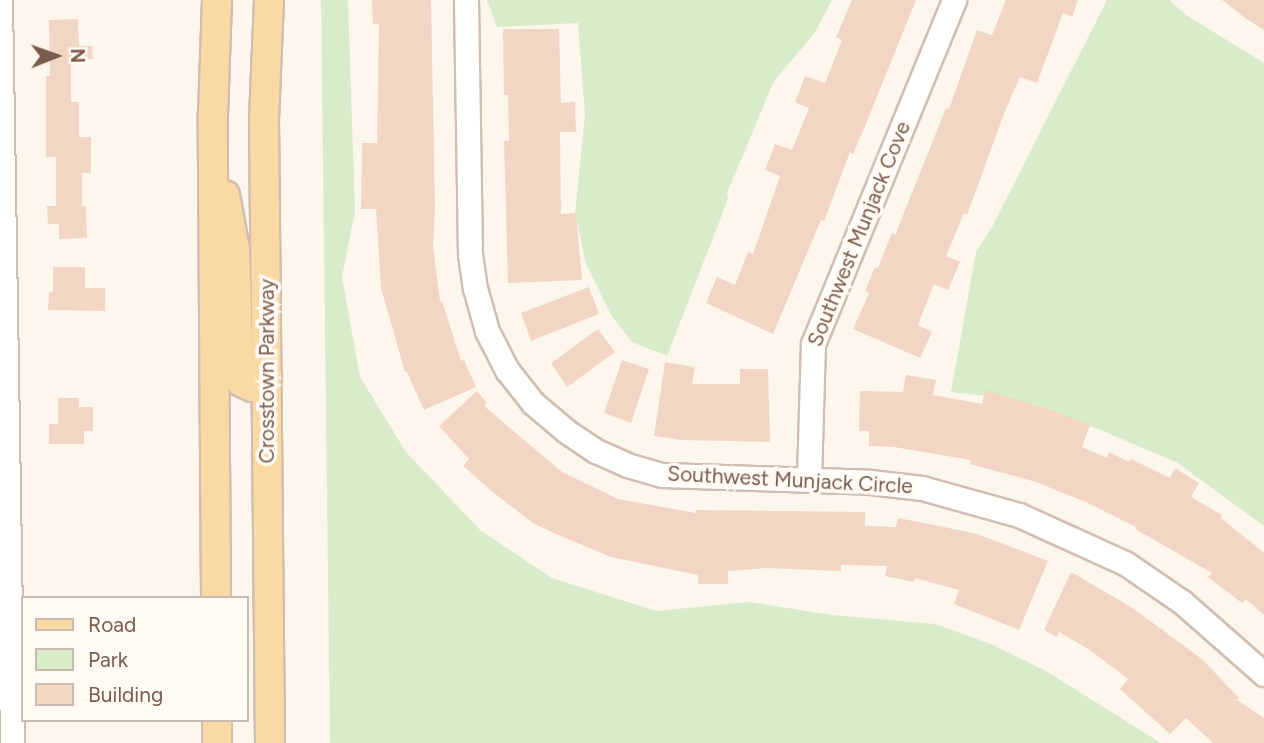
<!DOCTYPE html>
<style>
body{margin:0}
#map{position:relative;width:1264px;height:743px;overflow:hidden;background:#fdf6ec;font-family:Figtree,sans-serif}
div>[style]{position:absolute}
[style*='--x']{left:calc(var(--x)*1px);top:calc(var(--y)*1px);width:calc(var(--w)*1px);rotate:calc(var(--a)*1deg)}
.green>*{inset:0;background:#d8ecc9}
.building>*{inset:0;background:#f3d5c3}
.roads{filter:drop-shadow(2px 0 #d1beb0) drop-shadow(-2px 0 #d1beb0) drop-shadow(0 2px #d1beb0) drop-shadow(0 -2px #d1beb0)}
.minor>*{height:23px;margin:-11.5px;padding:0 11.5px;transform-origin:11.5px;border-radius:11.5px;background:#fff}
.major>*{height:28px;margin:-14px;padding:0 14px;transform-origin:14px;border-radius:14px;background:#fbd9a5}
span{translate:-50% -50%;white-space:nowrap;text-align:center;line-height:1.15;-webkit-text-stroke:7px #fffaf3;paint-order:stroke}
.street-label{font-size:21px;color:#7a5c4d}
.legend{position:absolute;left:21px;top:596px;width:228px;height:126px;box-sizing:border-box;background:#fffaf3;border:2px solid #cabbb1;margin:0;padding:9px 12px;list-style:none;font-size:21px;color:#7a5c4d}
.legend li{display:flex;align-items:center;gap:14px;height:35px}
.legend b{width:35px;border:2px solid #cabbb1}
.north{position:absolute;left:21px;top:21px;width:70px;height:70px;-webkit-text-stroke:5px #fffaf3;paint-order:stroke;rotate:89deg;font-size:19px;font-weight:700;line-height:28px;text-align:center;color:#7a5c4d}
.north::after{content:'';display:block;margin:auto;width:24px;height:32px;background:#7a5c4d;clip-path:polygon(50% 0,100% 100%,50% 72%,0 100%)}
</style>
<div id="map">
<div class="green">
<div style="clip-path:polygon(321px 0,348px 0,355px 211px,342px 277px,360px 377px,406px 452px,480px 530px,552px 578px,656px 611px,749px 602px,832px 615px,935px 624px,991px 644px,1046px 671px,1161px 743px,330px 743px)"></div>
<div style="clip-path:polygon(487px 0,832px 0,814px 34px,774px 81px,727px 193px,728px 199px,667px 356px,632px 342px,611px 315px,586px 264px,575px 212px,585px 116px,578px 23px,497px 27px)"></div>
<div style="clip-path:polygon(1107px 0,1169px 0,1186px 15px,1264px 63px,1264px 526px,1178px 463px,1098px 429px,1012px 399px,951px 392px,976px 252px,992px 227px)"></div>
</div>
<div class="building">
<div style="clip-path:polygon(372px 0,431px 0,435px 209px,433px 246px,440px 301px,442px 301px,461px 361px,464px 360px,476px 387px,424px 410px,407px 372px,405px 372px,381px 288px,376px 209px,361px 209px,362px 143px,377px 143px,379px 24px,373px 24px)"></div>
<div style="clip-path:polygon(852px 0,916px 0,863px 131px,853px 154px,850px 152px,824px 221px,821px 220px,773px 334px,706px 303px,717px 277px,735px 285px,748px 252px,753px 254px,780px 176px,765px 170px,775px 144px,792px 150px,809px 108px,795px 102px,805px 76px,825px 83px,842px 40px,836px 37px)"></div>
<div style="clip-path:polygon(1006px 0,1078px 0,1072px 17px,1063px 13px,1037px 83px,1020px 77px,1005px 111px,967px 215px,964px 213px,946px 256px,960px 262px,948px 290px,934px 284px,918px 325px,932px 332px,920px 358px,853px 329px,869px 293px,865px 291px,875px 267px,878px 268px,892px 233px,895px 235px,946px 108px,949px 109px,977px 30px,992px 35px)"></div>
<div style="clip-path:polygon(1222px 0,1264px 0,1264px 30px,1248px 20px)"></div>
<div style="clip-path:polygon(78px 19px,79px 46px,92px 46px,93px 59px,71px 60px,71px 102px,79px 102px,79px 137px,91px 137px,91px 173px,82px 173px,82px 206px,86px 206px,87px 238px,59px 239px,59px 224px,48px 224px,47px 206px,56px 206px,56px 157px,46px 157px,46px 76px,50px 76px,49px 20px)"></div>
<div style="clip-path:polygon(503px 29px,559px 29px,561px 103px,575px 102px,576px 132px,560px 132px,561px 214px,576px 213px,582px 280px,508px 283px,504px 141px,509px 141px,508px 95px,504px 95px)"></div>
<div style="clip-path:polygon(53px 267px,85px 267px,85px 288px,105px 288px,105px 311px,48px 310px,49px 292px,53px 292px)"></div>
<div style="clip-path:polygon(589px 287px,599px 314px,531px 341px,521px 313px)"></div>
<div style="clip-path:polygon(598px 329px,615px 352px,567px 387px,551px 363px)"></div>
<div style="clip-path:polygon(622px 360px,649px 369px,631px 423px,604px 413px)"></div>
<div style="clip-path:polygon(665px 362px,695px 367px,692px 384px,740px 384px,740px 369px,768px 369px,770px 442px,681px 440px,654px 436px)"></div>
<div style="clip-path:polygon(906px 375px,936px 380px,933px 395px,982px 404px,985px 390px,1051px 410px,1090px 425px,1082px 447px,1107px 458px,1109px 452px,1129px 462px,1131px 459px,1170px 478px,1175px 468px,1199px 483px,1191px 497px,1222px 515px,1221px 518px,1264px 553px,1264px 615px,1246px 599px,1242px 603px,1222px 588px,1208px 577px,1212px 573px,1135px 529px,1136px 527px,1088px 503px,1036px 482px,970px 464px,971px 460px,894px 447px,869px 446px,869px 431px,859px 431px,860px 391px,903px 392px)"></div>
<div style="clip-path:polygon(477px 391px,487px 403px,484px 406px,562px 472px,618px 499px,696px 513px,696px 510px,865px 512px,865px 526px,896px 527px,898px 518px,939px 526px,977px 534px,1048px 561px,1019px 630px,954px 604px,959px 590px,915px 578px,914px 582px,885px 576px,887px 566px,841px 565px,841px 571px,766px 568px,728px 571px,728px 584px,698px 584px,698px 575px,611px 557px,558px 535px,533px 523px,494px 493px,463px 466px,469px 459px,439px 426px)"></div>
<div style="clip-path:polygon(58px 398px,79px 398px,79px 407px,93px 407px,93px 431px,84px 431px,84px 444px,49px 444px,49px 424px,58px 424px)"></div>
<div style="clip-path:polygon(1071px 572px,1131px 607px,1202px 659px,1239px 698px,1237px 700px,1264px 718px,1264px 743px,1213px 743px,1186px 718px,1170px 734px,1120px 689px,1128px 679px,1090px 650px,1059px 632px,1057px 637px,1044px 630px)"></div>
</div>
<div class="roads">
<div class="minor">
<div style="--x:0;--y:0;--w:743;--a:89.07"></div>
<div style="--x:466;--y:0;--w:254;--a:89.1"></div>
<div style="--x:470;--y:254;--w:34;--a:82"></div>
<div style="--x:475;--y:288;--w:45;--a:74.4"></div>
<div style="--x:487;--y:331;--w:44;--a:62.9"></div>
<div style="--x:507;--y:370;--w:42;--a:51.8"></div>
<div style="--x:533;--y:403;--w:43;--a:40.3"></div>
<div style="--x:566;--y:431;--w:36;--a:34"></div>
<div style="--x:596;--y:451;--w:34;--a:24"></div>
<div style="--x:627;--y:465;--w:37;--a:16"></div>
<div style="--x:663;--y:475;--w:207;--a:1.9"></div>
<div style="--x:870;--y:482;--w:52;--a:6.6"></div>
<div style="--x:922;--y:488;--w:101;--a:15.6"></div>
<div style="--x:1019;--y:515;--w:116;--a:24.4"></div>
<div style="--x:1125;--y:563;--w:69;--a:34.4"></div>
<div style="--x:1182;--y:602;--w:109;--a:41.3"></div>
<div style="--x:809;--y:478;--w:134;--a:-88.3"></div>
<div style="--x:813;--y:344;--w:372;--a:-67.7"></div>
</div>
<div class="major">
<div style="--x:269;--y:0;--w:118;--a:92.4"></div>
<div style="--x:264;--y:118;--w:625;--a:89.45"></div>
<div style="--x:225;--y:195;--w:56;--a:79.7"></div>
<div style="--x:235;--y:250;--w:125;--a:88.2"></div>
<div style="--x:239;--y:375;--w:7;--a:74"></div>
<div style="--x:241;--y:382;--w:12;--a:24"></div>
<div style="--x:252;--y:387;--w:7;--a:-16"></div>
<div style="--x:259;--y:385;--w:13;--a:-51"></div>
<div style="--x:216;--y:598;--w:483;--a:-90.4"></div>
<div style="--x:213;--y:115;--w:115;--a:-88"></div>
<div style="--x:217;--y:720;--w:23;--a:90"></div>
</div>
</div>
<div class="street-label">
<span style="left:859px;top:234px;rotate:-68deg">Southwest Munjack Cove</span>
<span style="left:267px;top:371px;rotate:-90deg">Crosstown Parkway</span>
<span style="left:790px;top:480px;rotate:3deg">Southwest Munjack Circle</span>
</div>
<ul class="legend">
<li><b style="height:9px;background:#fbd9a5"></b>Road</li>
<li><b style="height:19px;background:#d8ecc9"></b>Park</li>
<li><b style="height:19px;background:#f3d5c3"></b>Building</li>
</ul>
<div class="north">N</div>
</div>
